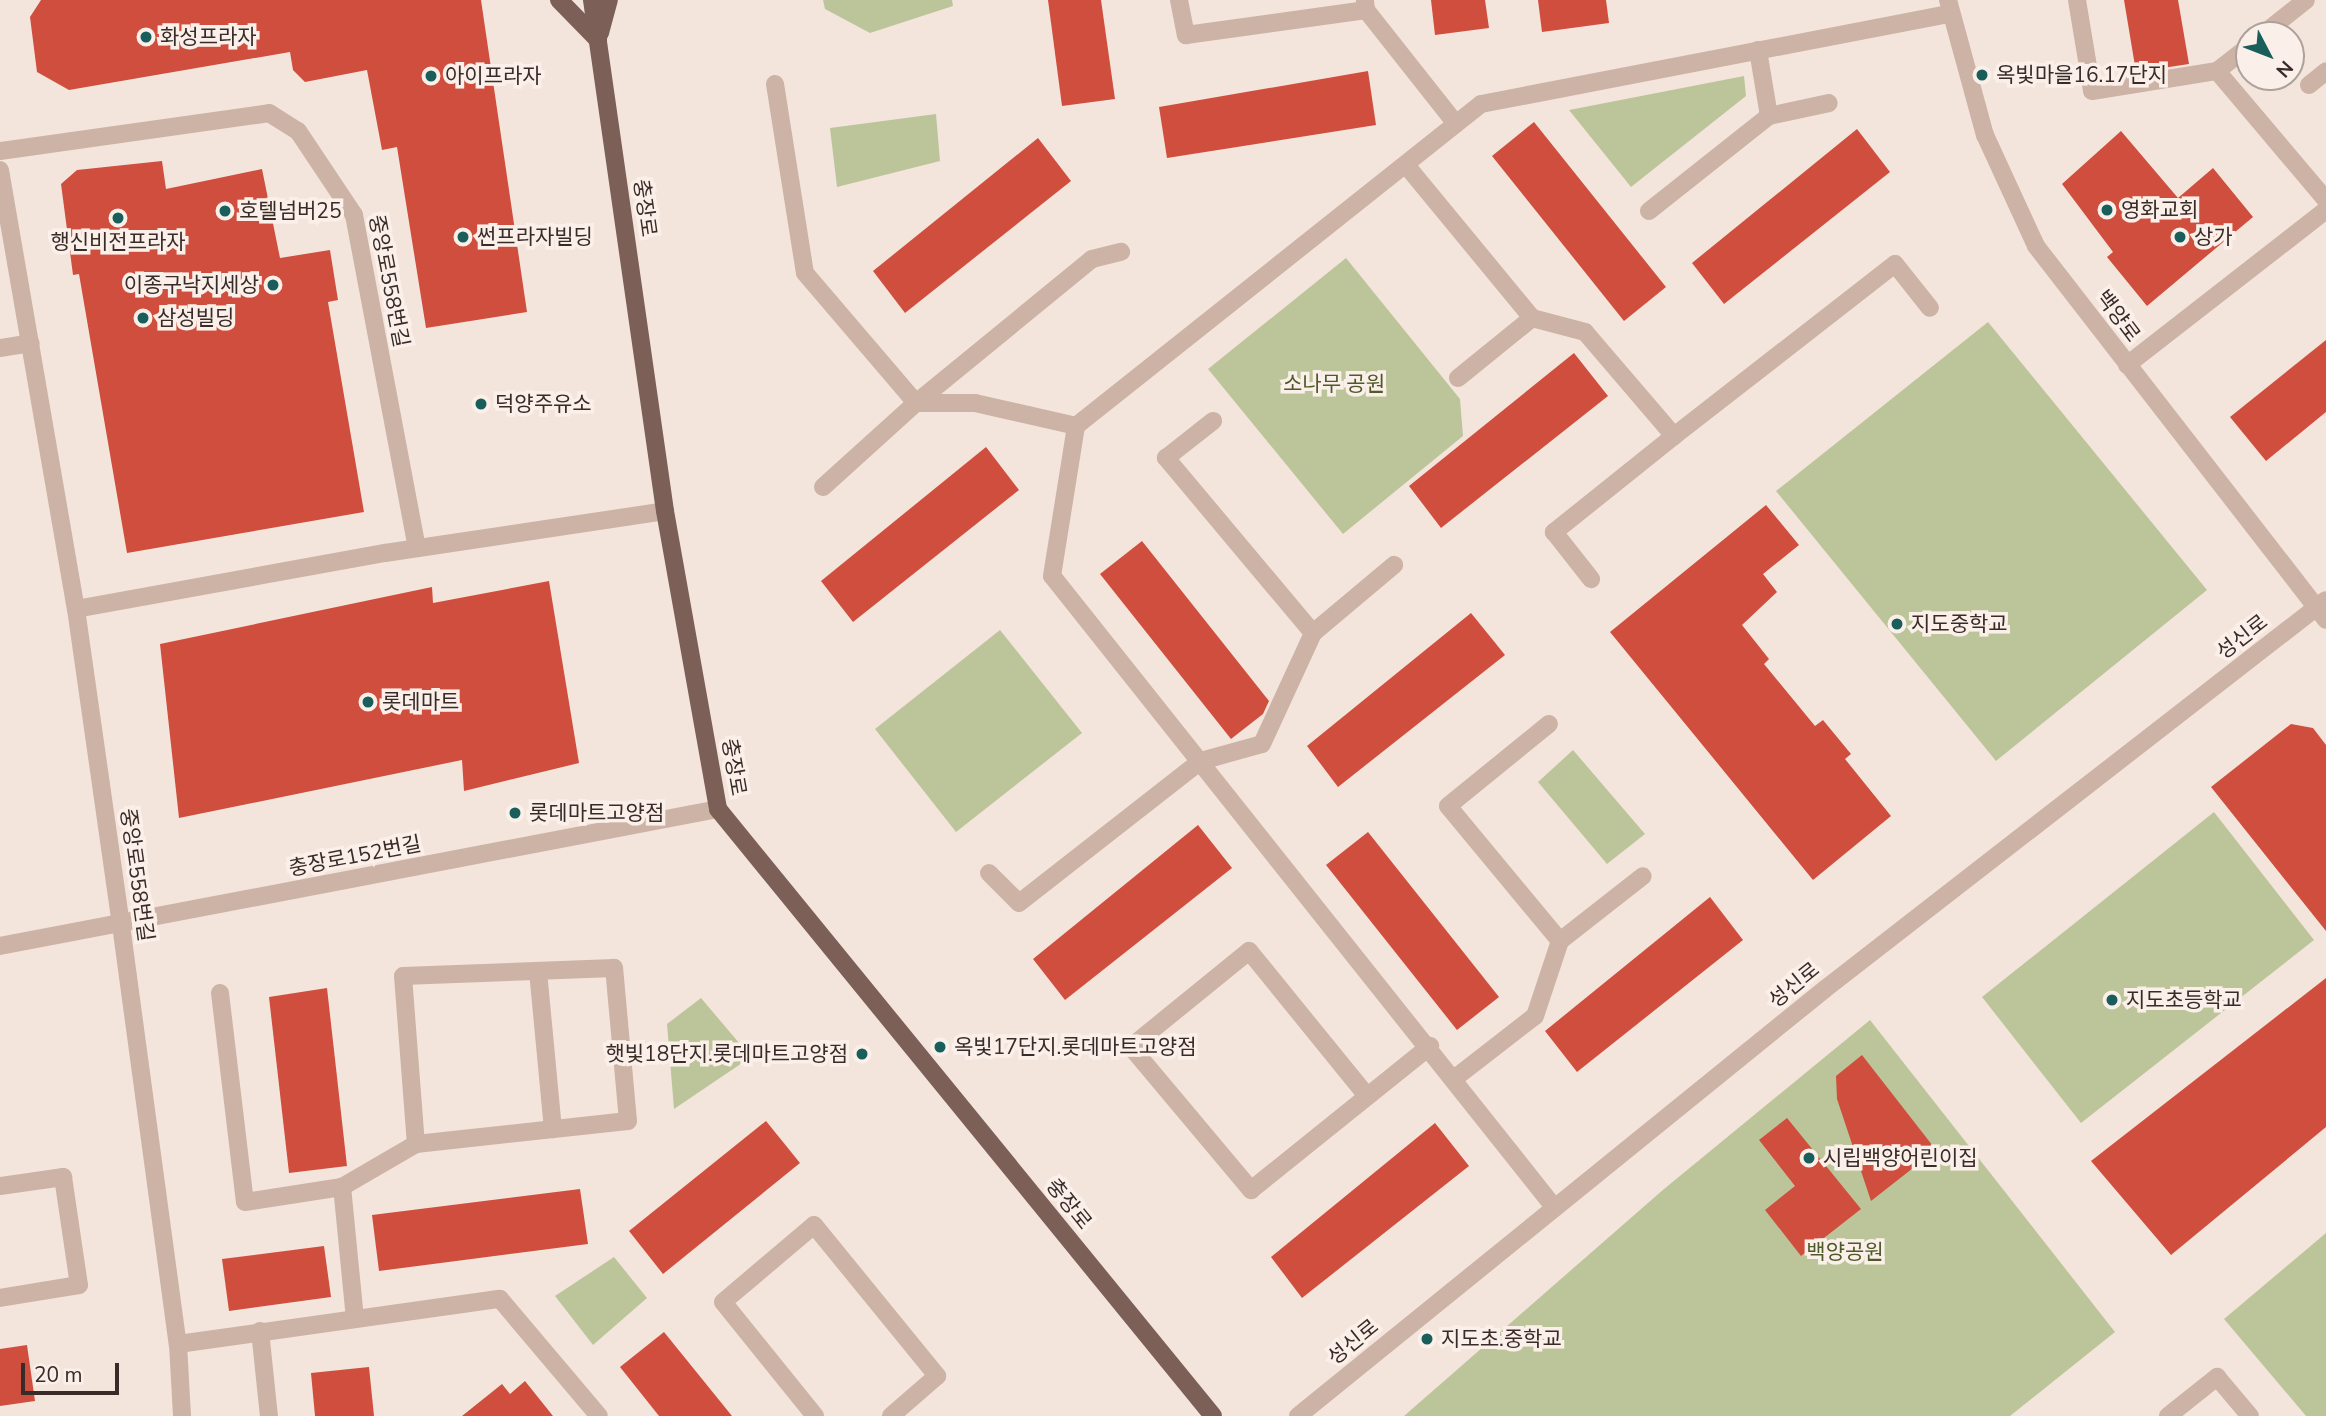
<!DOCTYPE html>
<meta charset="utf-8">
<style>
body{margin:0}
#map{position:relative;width:2326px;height:1416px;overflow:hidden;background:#f4e5dc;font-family:"Nunito Sans","Noto Sans KR",sans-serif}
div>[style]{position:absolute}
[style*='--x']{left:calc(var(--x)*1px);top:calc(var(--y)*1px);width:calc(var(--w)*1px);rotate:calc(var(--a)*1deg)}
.green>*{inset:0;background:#bcc59a}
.building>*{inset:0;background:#d04e3e}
.service>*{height:18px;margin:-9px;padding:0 9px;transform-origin:9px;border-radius:9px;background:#cdb3a6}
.minor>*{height:18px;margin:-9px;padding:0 9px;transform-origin:9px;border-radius:9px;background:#cdb3a6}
.tertiary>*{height:18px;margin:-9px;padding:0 9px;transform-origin:9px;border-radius:9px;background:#cdb3a6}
.primary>*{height:18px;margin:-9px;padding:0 9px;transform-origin:9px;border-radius:9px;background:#7c5f57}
.dots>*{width:19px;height:19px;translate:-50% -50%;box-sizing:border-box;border:4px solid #fbf0e9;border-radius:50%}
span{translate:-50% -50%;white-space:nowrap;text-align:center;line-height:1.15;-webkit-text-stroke:7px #fbf0e9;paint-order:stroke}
.poi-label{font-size:21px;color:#392b28}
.left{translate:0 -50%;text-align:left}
.right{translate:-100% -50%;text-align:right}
.street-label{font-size:21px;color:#392b28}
.park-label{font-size:21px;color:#4e5a29}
.north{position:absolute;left:2235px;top:21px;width:70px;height:70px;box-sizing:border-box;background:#fbf0e9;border:2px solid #ada19c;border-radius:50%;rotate:132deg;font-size:19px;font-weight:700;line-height:28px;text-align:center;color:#392b28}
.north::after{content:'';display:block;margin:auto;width:24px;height:32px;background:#195e5a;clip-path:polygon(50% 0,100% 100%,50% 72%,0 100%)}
.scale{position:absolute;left:21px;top:1363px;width:98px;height:32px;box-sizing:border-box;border:4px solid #392b28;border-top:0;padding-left:9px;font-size:21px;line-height:24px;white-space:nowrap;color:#392b28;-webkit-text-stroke:5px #fbf0e9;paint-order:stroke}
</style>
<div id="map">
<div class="green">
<div style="clip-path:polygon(823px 0,952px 0,953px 6px,870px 33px,825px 9px)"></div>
<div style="clip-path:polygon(1744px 76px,1746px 96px,1631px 187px,1569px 110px)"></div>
<div style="clip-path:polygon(936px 114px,940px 161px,837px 187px,830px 128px)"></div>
<div style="clip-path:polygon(1346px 258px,1460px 399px,1463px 436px,1343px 534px,1208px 369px)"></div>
<div style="clip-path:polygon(1988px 322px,2207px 590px,1996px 761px,1776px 491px)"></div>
<div style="clip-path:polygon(1000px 630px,1082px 733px,956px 832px,875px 729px)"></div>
<div style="clip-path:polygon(1573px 750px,1645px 834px,1607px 864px,1538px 782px)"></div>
<div style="clip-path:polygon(2214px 812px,2314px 940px,2081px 1123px,1982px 997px)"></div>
<div style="clip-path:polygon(701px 998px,751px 1057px,674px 1109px,667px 1024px)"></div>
<div style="clip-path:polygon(1870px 1020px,2115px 1332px,2010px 1416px,1404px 1416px,1664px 1189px)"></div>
<div style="clip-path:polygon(2326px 1233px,2326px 1416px,2306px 1416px,2224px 1319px)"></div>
<div style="clip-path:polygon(614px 1257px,647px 1298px,593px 1345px,555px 1296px)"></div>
</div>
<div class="building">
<div style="clip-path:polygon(41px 0,481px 0,527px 312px,426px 328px,397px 147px,382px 150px,367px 70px,305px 82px,293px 70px,290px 52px,69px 90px,37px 72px,30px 17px)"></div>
<div style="clip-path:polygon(1048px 0,1101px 0,1115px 99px,1062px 106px)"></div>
<div style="clip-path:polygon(1431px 0,1485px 0,1489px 28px,1435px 35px)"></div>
<div style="clip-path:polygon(1538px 0,1606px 0,1609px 23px,1542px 32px)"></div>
<div style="clip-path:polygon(2124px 0,2178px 0,2189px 64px,2136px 72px)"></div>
<div style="clip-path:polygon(1368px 71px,1376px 125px,1167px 158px,1159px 107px)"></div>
<div style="clip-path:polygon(1534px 122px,1666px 287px,1624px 321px,1492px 156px)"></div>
<div style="clip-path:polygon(1857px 129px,1890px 172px,1724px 304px,1692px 263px)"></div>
<div style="clip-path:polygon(2121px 131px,2178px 198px,2213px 168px,2253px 217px,2147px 306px,2107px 257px,2113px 252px,2062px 184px)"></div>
<div style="clip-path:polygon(1038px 138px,1071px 181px,905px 313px,873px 271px)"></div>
<div style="clip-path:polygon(162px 161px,166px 189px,262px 169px,280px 258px,330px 250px,338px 300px,328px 302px,364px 512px,127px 553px,79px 274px,73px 275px,61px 184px,77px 170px)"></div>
<div style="clip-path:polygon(2326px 340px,2326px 412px,2266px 461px,2230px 417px)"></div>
<div style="clip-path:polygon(1574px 353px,1608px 396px,1441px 528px,1409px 486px)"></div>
<div style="clip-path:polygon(986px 447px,1019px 490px,853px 622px,821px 581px)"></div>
<div style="clip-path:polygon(1766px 505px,1799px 545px,1763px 574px,1777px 592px,1742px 625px,1769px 659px,1764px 664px,1815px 726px,1823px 720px,1851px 754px,1845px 759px,1891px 816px,1813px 880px,1610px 632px)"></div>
<div style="clip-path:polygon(1142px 541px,1269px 701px,1263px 714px,1231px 739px,1100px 574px)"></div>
<div style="clip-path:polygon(549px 581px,579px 763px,464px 791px,462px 760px,179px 818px,160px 644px,432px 587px,433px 603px)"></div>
<div style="clip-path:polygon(1471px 613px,1505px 655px,1338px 787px,1307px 746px)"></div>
<div style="clip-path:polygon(2291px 724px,2313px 728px,2326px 745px,2326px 931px,2211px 787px)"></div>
<div style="clip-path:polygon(1198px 825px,1232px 868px,1065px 1000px,1033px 959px)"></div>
<div style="clip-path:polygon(1368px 832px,1499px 997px,1457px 1030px,1326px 865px)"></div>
<div style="clip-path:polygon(1710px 897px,1743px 940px,1577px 1072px,1545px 1031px)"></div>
<div style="clip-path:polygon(2326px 978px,2326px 1127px,2171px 1255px,2091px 1161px)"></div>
<div style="clip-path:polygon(327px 988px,347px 1166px,289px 1173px,269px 997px)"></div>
<div style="clip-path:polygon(1862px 1055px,1936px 1150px,1871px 1201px,1837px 1099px,1836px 1076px)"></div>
<div style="clip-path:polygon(1787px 1118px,1861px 1209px,1801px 1256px,1765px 1210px,1795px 1186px,1759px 1140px)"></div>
<div style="clip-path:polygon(766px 1121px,800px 1163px,663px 1274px,629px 1231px)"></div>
<div style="clip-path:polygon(1435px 1123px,1469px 1166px,1302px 1298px,1271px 1257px)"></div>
<div style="clip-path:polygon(580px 1189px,588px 1244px,379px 1271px,372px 1215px)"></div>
<div style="clip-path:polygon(324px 1246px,331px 1297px,229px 1311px,222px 1259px)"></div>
<div style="clip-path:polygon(664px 1332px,732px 1416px,659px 1416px,620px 1367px)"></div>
<div style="clip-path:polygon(27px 1345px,35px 1401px,0 1406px,0 1349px)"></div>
<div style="clip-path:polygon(369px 1367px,374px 1416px,315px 1416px,311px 1373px)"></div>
<div style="clip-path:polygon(525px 1381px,553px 1416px,462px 1416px,502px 1384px,510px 1394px)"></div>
</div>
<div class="service">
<div style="--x:1179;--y:0;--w:36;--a:79"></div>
<div style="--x:1186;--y:35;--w:182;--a:-7.9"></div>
<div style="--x:2077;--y:0;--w:92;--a:80.6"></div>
<div style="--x:2092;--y:91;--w:127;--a:-9.1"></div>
<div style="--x:1365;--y:1;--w:9;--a:84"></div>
<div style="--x:1366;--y:10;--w:145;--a:51.7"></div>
<div style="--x:2262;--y:35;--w:56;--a:-38.5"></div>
<div style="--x:2249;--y:46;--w:41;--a:142"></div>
<div style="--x:2217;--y:71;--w:169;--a:49.8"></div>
<div style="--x:775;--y:84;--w:191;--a:81"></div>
<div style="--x:805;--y:273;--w:171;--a:49.5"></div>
<div style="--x:916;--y:403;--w:59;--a:0"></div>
<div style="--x:975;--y:403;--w:104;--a:12.8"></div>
<div style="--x:2309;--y:85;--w:22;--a:-39"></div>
<div style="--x:1769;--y:116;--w:61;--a:-12.2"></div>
<div style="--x:1406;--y:165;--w:198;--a:50.5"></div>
<div style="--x:1532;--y:318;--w:55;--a:14.8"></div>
<div style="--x:1585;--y:332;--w:137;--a:49.4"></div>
<div style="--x:1674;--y:436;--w:154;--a:141.3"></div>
<div style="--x:1554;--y:532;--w:60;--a:51.8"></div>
<div style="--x:1649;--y:211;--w:153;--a:-38.4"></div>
<div style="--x:1769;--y:116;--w:67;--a:-99.5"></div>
<div style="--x:2127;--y:365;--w:252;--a:-37.9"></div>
<div style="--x:1458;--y:378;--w:95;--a:-39"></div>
<div style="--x:1674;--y:436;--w:280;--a:-37.9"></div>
<div style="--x:1895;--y:264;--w:56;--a:51.5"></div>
<div style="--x:823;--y:487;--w:125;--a:-42.1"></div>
<div style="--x:916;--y:403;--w:227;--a:-39.3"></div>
<div style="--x:1092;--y:259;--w:30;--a:-14"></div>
<div style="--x:1313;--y:633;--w:106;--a:-40"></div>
<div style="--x:989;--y:873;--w:42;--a:45"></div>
<div style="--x:1019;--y:903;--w:231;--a:-38"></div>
<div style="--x:1201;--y:761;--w:63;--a:-15.6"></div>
<div style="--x:1262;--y:744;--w:122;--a:-65.3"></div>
<div style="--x:1313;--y:633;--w:229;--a:-130"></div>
<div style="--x:1166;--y:458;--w:60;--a:-38.2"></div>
<div style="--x:1560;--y:941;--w:105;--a:-38.1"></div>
<div style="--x:538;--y:971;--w:159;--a:84.6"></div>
<div style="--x:220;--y:993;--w:210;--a:83.2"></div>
<div style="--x:245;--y:1202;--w:98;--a:-8.8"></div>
<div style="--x:1455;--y:1078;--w:101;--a:-37.8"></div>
<div style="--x:1535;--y:1016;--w:79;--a:-71.6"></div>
<div style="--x:1560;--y:941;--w:175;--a:-129.7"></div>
<div style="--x:1448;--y:806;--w:130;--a:-39.1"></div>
<div style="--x:1367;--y:1096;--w:187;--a:-129.1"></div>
<div style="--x:1249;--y:951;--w:152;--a:140.9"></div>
<div style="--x:1131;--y:1047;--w:187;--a:50"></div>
<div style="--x:1251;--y:1190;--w:230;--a:-38.8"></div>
<div style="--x:0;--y:1186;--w:64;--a:-8.1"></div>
<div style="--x:63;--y:1177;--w:109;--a:81.6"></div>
<div style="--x:79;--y:1285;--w:80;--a:170.7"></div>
<div style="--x:1554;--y:1207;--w:806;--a:-128.5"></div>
<div style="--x:1052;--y:576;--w:152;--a:-80.9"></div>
<div style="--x:1076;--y:426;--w:517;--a:-38.49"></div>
<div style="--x:1481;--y:104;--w:478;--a:-10.9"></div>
<div style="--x:355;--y:1319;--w:133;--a:-95.6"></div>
<div style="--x:342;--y:1187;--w:86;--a:-30.2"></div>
<div style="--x:416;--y:1144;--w:213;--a:-6.2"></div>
<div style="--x:628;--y:1121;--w:154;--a:-95.2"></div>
<div style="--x:614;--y:968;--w:211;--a:177.8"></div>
<div style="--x:403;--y:976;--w:169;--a:85.6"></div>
<div style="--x:260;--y:1331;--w:85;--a:84"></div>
<div style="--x:178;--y:1344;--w:325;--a:-8"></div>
<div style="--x:500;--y:1299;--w:153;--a:49.8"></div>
<div style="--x:815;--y:1416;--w:146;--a:-128.9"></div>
<div style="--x:723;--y:1302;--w:119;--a:-40.2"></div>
<div style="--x:814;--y:1225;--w:195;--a:50.8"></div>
<div style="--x:937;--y:1376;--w:61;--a:139"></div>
<div style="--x:2168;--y:1416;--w:63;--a:-38.5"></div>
<div style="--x:2217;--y:1377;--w:51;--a:49.8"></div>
</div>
<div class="minor">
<div style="--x:0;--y:151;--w:272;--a:-8"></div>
<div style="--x:269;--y:113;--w:34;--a:32"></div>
<div style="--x:298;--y:131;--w:101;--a:56.3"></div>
<div style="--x:354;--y:215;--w:339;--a:79.3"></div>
<div style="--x:0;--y:170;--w:446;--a:80.2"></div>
<div style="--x:76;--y:609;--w:319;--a:81.9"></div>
<div style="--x:0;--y:348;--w:31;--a:-9"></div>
<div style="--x:76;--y:609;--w:314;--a:-10.3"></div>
<div style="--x:385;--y:553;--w:283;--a:-8.5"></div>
</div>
<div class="tertiary">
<div style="--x:1948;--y:0;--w:140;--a:74.7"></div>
<div style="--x:1985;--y:135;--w:122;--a:65.3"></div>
<div style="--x:2036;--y:246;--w:473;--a:52.2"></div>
<div style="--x:121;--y:925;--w:423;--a:82.3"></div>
<div style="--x:178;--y:1344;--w:72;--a:86.8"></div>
<div style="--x:0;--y:946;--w:731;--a:-10.8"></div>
<div style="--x:1298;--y:1416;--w:678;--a:-39.02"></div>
<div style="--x:1825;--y:989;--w:634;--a:-37.83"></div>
</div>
<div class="primary">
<div style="--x:559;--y:0;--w:56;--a:45.7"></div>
<div style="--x:592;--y:0;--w:516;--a:81.87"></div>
<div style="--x:665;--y:511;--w:303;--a:79.9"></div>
<div style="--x:718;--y:809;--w:783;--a:50.8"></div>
<div style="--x:600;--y:33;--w:34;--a:-75"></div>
</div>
<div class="dots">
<div style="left:146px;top:37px;background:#195e5a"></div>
<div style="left:1982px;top:75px;background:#195e5a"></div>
<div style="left:431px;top:76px;background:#195e5a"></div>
<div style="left:2107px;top:210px;background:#195e5a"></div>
<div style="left:225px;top:211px;background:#195e5a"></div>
<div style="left:118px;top:218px;background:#195e5a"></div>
<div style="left:463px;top:237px;background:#195e5a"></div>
<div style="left:2180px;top:237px;background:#195e5a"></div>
<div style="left:273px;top:285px;background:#195e5a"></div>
<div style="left:143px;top:318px;background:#195e5a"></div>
<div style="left:481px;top:404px;background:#195e5a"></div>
<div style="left:1897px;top:624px;background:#195e5a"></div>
<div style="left:368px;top:702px;background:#195e5a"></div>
<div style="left:515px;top:813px;background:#195e5a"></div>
<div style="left:2112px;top:1000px;background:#195e5a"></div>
<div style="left:940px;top:1047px;background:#195e5a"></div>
<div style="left:862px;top:1054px;background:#195e5a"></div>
<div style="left:1809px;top:1158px;background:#195e5a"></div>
<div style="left:1427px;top:1339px;background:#195e5a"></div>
</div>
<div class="poi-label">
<span class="left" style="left:160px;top:37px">화성프라자</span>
<span class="left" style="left:1996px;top:75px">옥빛마을16.17단지</span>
<span class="left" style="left:445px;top:76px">아이프라자</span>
<span class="left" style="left:2121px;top:210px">영화교회</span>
<span class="left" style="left:239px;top:211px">호텔넘버25</span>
<span class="left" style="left:477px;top:237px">썬프라자빌딩</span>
<span class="left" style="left:2194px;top:237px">상가</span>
<span style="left:118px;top:242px">행신비전프라자</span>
<span class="right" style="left:259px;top:285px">이종구낙지세상</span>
<span class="left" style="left:157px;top:318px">삼성빌딩</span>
<span class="left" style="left:495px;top:404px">덕양주유소</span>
<span class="left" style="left:1911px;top:624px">지도중학교</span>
<span class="left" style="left:382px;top:702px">롯데마트</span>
<span class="left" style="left:529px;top:813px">롯데마트고양점</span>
<span class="left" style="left:2126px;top:1000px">지도초등학교</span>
<span class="left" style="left:954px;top:1047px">옥빛17단지.롯데마트고양점</span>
<span class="right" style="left:848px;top:1054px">햇빛18단지.롯데마트고양점</span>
<span class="left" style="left:1823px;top:1158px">시립백양어린이집</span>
<span class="left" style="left:1441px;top:1339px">지도초.중학교</span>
</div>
<div class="street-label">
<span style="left:645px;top:208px;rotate:82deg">충장로</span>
<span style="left:389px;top:281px;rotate:79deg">중앙로558번길</span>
<span style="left:2118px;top:316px;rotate:53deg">백양로</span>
<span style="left:2242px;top:637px;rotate:-38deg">성신로</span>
<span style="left:734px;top:767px;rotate:80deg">충장로</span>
<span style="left:355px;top:856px;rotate:-11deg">충장로152번길</span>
<span style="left:137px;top:875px;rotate:82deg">중앙로558번길</span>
<span style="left:1794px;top:985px;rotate:-39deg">성신로</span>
<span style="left:1069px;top:1204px;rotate:51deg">충장로</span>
<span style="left:1353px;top:1342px;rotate:-39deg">성신로</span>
</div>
<div class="park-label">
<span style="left:1334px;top:384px">소나무 공원</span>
<span style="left:1845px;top:1252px">백양공원</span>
</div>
<div class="north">N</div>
<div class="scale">20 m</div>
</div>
